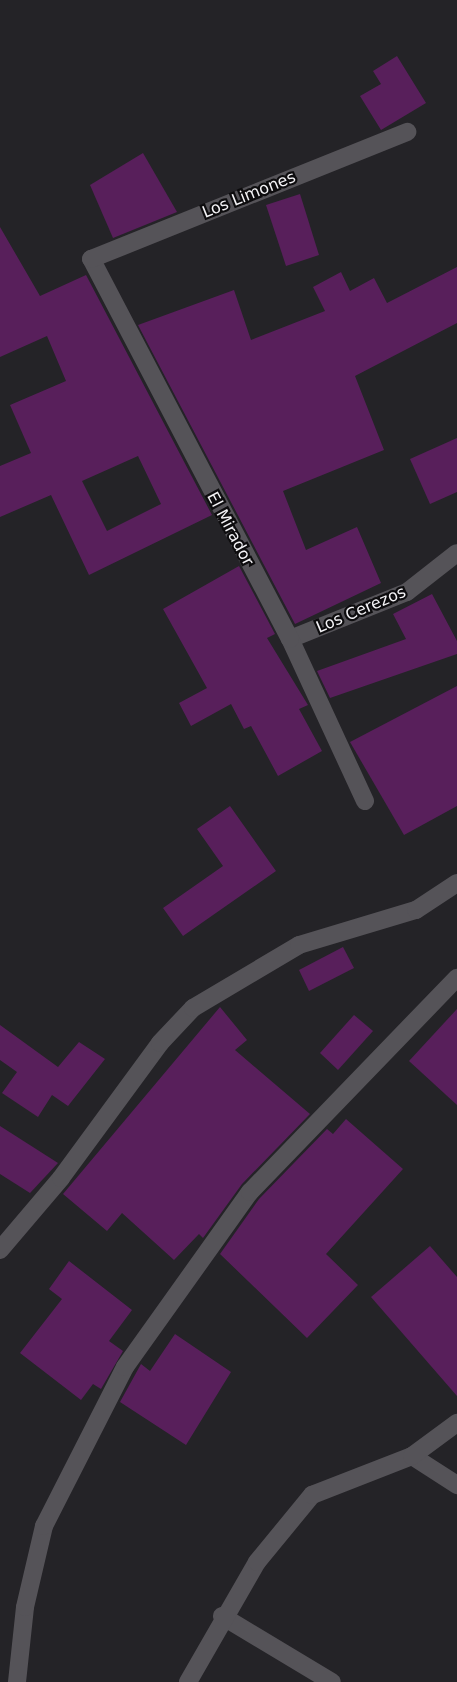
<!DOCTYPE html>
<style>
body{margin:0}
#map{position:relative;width:457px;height:1682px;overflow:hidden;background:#242327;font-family:"DejaVu Sans",sans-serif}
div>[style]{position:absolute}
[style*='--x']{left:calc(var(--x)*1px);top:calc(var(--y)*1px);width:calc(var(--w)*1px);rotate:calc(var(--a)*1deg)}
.building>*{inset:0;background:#581f5b}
.minor>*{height:18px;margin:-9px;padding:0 9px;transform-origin:9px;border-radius:9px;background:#555358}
span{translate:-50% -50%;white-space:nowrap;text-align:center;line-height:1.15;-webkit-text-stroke:4.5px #0d0c0e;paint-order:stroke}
.street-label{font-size:16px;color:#f4f3f6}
</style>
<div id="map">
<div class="building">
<div style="clip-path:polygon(397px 56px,426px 103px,381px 130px,360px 96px,381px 84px,373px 71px)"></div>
<div style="clip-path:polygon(143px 153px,177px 212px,113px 238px,90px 185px)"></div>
<div style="clip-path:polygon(300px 194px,319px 255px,286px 266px,266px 205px)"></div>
<div style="clip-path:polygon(evenodd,0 227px,40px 296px,86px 275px,212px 515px,89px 575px,51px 495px,0 517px,0 466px,31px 453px,10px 405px,66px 381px,47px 336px,0 357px,0 227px,138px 456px,161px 504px,107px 531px,82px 481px,138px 456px)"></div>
<div style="clip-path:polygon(457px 267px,457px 323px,355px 376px,384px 450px,283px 491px,306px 550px,357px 527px,381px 583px,295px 624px,138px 325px,234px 290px,251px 340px,325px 311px,313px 287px,341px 272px,350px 291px,374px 278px,387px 303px)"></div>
<div style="clip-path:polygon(457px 438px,457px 492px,430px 504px,410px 459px)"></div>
<div style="clip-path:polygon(239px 566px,275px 634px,267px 638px,308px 705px,299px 709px,322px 751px,278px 776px,251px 726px,244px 729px,231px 704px,191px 726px,179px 703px,207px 688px,163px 609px)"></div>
<div style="clip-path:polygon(432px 594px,457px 641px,457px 654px,330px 698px,317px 671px,406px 639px,393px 614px)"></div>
<div style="clip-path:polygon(457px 686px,457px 806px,404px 835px,350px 742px)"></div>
<div style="clip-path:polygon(230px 806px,276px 871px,183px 936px,163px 908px,223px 866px,197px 829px)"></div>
<div style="clip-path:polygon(343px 947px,354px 968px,309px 991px,299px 970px)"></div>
<div style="clip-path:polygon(220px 1007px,247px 1040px,235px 1050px,310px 1114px,242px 1184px,203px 1238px,199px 1234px,174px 1260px,122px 1213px,107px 1231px,63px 1194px)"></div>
<div style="clip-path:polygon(457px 1009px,457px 1105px,409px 1061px)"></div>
<div style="clip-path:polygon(354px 1015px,373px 1031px,338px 1070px,320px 1053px)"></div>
<div style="clip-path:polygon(0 1025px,58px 1067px,79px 1042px,105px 1059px,68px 1106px,52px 1095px,38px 1117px,2px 1093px,17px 1072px,0 1060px)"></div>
<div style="clip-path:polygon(346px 1119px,403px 1169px,326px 1254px,358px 1285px,307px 1338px,220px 1254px,259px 1199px,327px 1129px,333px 1134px)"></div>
<div style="clip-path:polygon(0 1126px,58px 1163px,30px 1193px,0 1174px)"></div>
<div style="clip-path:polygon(430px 1246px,457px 1277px,457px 1396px,371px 1297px)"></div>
<div style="clip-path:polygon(69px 1261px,132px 1310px,109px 1341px,123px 1351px,101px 1389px,93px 1384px,81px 1400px,20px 1353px,62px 1299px,49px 1289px)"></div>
<div style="clip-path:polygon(175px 1334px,231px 1372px,186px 1445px,120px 1402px,141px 1364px,150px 1371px)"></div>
</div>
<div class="minor">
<div style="--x:290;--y:639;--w:126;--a:-21.9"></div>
<div style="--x:407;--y:592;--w:63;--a:-38"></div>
<div style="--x:365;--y:801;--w:179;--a:-114.8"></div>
<div style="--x:290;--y:639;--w:429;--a:-117.6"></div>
<div style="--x:91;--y:259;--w:341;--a:-21.9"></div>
<div style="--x:0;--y:1250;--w:94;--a:-49.7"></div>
<div style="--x:61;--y:1178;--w:167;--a:-53.7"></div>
<div style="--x:160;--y:1043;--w:48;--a:-46.7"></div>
<div style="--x:193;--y:1008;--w:123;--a:-30.7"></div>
<div style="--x:299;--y:945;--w:122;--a:-16.7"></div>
<div style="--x:416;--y:910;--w:49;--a:-33.4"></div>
<div style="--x:412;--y:1456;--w:54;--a:32.8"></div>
<div style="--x:222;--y:1616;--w:128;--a:31"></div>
<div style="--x:17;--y:1682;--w:75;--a:-83.9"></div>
<div style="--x:25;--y:1607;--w:83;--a:-76.8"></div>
<div style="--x:44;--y:1526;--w:178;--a:-63"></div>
<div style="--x:125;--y:1367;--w:215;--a:-54.5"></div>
<div style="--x:250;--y:1192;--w:298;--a:-46"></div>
<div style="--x:188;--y:1682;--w:138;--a:-60.1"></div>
<div style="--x:257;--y:1562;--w:87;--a:-50.6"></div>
<div style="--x:312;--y:1495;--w:107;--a:-21.3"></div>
<div style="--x:412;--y:1456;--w:56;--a:-36.3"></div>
</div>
<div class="street-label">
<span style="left:249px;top:195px;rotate:-22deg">Los Limones</span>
<span style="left:230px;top:529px;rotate:62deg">El Mirador</span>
<span style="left:361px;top:610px;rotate:-23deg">Los Cerezos</span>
</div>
</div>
